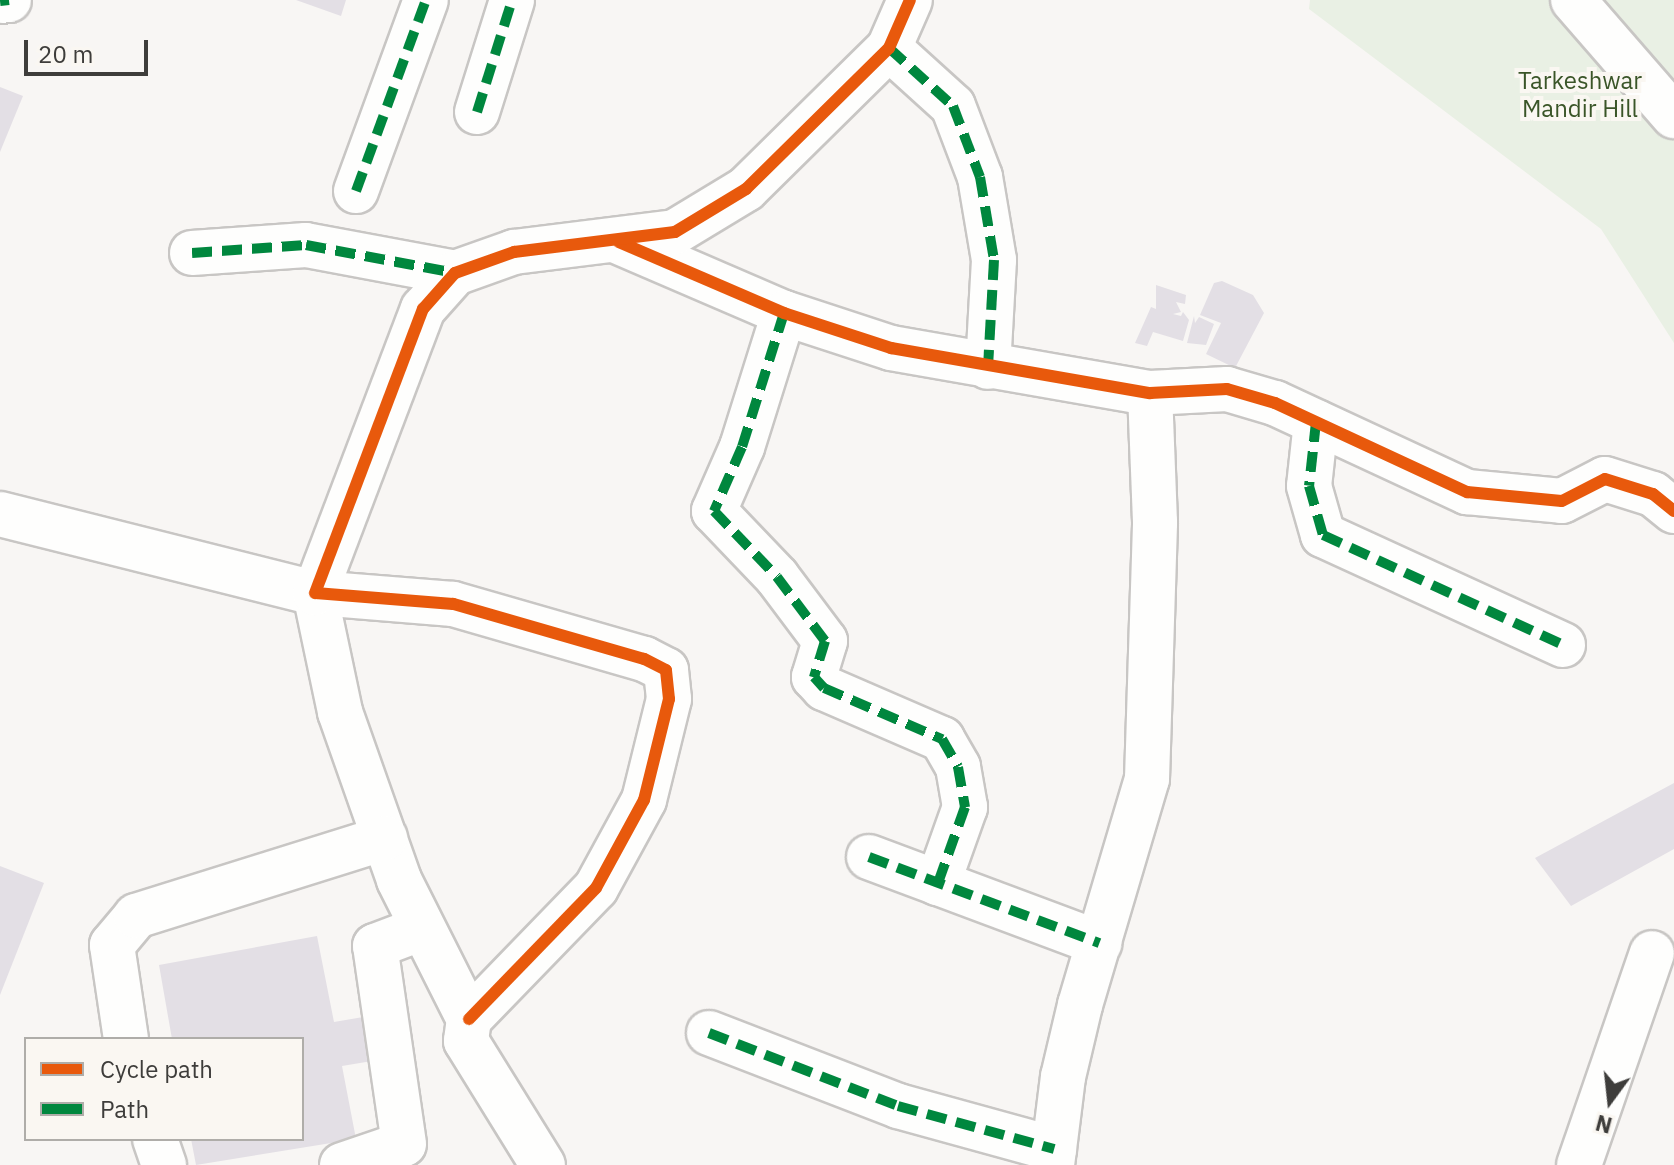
<!DOCTYPE html>
<style>
body{margin:0}
#map{position:relative;width:1674px;height:1165px;overflow:hidden;background:#f8f6f4;font-family:"IBM Plex Sans",sans-serif}
div>[style]{position:absolute}
[style*='--x']{left:calc(var(--x)*1px);top:calc(var(--y)*1px);width:calc(var(--w)*1px);rotate:calc(var(--a)*1deg)}
.green>*{inset:0;background:#e9f0e4}
.building>*{inset:0;background:#e3dfe5}
.roads{filter:drop-shadow(2px 0 #c8c6c4) drop-shadow(-2px 0 #c8c6c4) drop-shadow(0 2px #c8c6c4) drop-shadow(0 -2px #c8c6c4)}
.minor>*{height:44px;margin:-22px;padding:0 22px;transform-origin:22px;border-radius:22px;background:#fefefd}
.quiet>*{height:10px;margin-top:-5px;transform-origin:0;background:repeating-linear-gradient(90deg,#00873e 0 20px,transparent 0 30px)}
.cycleway>*{height:12px;margin:-6px;padding:0 6px;transform-origin:6px;border-radius:6px;background:#e8590c}
span{translate:-50% -50%;white-space:nowrap;text-align:center;line-height:1.15;-webkit-text-stroke:8px #faf7f2;paint-order:stroke}
.park-label{font-size:24px;color:#3a5528}
.legend{position:absolute;left:24px;top:1037px;width:280px;height:104px;box-sizing:border-box;background:#faf7f2;border:2px solid #afada9;margin:0;padding:10px 14px;list-style:none;font-size:24px;color:#3e3d3b}
.legend li{display:flex;align-items:center;gap:16px;height:40px}
.legend b{width:40px;border:2px solid #afada9}
.north{position:absolute;left:1570px;top:1061px;width:80px;height:80px;-webkit-text-stroke:6px #faf7f2;paint-order:stroke;rotate:195deg;font-size:22px;font-weight:700;line-height:32px;text-align:center;color:#3e3d3b}
.north::after{content:'';display:block;margin:auto;width:28px;height:36px;background:#3e3d3b;clip-path:polygon(50% 0,100% 100%,50% 72%,0 100%)}
.scale{position:absolute;left:24px;top:40px;width:124px;height:36px;box-sizing:border-box;border:4px solid #3e3d3b;border-top:0;padding-left:10px;font-size:24px;line-height:28px;white-space:nowrap;color:#3e3d3b;-webkit-text-stroke:6px #faf7f2;paint-order:stroke}
</style>
<div id="map">
<div class="green">
<div style="clip-path:polygon(1310px 0,1674px 0,1674px 343px,1601px 229px,1309px 9px)"></div>
</div>
<div class="building">
<div style="clip-path:polygon(296px 0,346px 0,341px 16px)"></div>
<div style="clip-path:polygon(0 87px,23px 96px,0 152px)"></div>
<div style="clip-path:polygon(1222px 281px,1253px 295px,1264px 313px,1235px 368px,1206px 354px,1221px 323px,1200px 315px,1214px 283px)"></div>
<div style="clip-path:polygon(1156px 285px,1186px 295px,1185px 304px,1176px 302px,1181px 312px,1173px 314px,1181px 316px,1183px 312px,1189px 320px,1183px 341px,1153px 332px,1147px 346px,1135px 343px,1151px 307px,1156px 309px)"></div>
<div style="clip-path:polygon(1194px 316px,1195px 323px,1199px 317px,1214px 324px,1206px 345px,1187px 343px)"></div>
<div style="clip-path:polygon(1674px 783px,1674px 849px,1571px 906px,1535px 858px)"></div>
<div style="clip-path:polygon(0 866px,44px 883px,0 995px)"></div>
<div style="clip-path:polygon(317px 936px,334px 1022px,369px 1016px,378px 1060px,342px 1066px,356px 1139px,196px 1165px,191px 1139px,302px 1139px,302px 1039px,172px 1039px,159px 965px)"></div>
</div>
<div class="roads">
<div class="minor">
<div style="--x:1573;--y:0;--w:154;--a:49"></div>
<div style="--x:0;--y:1;--w:9;--a:-6"></div>
<div style="--x:889;--y:48;--w:86;--a:42.2"></div>
<div style="--x:953;--y:106;--w:76;--a:69.2"></div>
<div style="--x:980;--y:177;--w:84;--a:80.4"></div>
<div style="--x:994;--y:260;--w:107;--a:93.2"></div>
<div style="--x:477;--y:112;--w:117;--a:-72.6"></div>
<div style="--x:356;--y:191;--w:203;--a:-69.9"></div>
<div style="--x:619;--y:242;--w:180;--a:23.3"></div>
<div style="--x:784;--y:313;--w:113;--a:18.1"></div>
<div style="--x:891;--y:348;--w:263;--a:9.9"></div>
<div style="--x:1150;--y:393;--w:77;--a:-3"></div>
<div style="--x:1227;--y:389;--w:50;--a:16.3"></div>
<div style="--x:1275;--y:403;--w:212;--a:24.9"></div>
<div style="--x:1467;--y:492;--w:95;--a:5.4"></div>
<div style="--x:1562;--y:501;--w:48;--a:-27.1"></div>
<div style="--x:1605;--y:479;--w:50;--a:17.4"></div>
<div style="--x:1653;--y:494;--w:27;--a:39"></div>
<div style="--x:192;--y:253;--w:114;--a:-4"></div>
<div style="--x:306;--y:245;--w:152;--a:10.6"></div>
<div style="--x:784;--y:313;--w:140;--a:107.4"></div>
<div style="--x:742;--y:447;--w:70;--a:113.6"></div>
<div style="--x:714;--y:511;--w:91;--a:46.3"></div>
<div style="--x:777;--y:577;--w:80;--a:53.1"></div>
<div style="--x:825;--y:641;--w:38;--a:107"></div>
<div style="--x:814;--y:677;--w:15;--a:48"></div>
<div style="--x:824;--y:688;--w:129;--a:23.4"></div>
<div style="--x:942;--y:739;--w:32;--a:60"></div>
<div style="--x:958;--y:767;--w:41;--a:80.1"></div>
<div style="--x:965;--y:807;--w:81;--a:109.6"></div>
<div style="--x:1316;--y:422;--w:64;--a:96.2"></div>
<div style="--x:1309;--y:486;--w:51;--a:74.1"></div>
<div style="--x:1323;--y:535;--w:264;--a:24.6"></div>
<div style="--x:0;--y:514;--w:325;--a:14.1"></div>
<div style="--x:315;--y:593;--w:122;--a:78.1"></div>
<div style="--x:340;--y:712;--w:178;--a:70.6"></div>
<div style="--x:399;--y:880;--w:156;--a:63.3"></div>
<div style="--x:469;--y:1019;--w:22;--a:98"></div>
<div style="--x:466;--y:1041;--w:146;--a:58.2"></div>
<div style="--x:869;--y:857;--w:246;--a:20.5"></div>
<div style="--x:469;--y:1019;--w:182;--a:-45.9"></div>
<div style="--x:596;--y:888;--w:100;--a:-61.4"></div>
<div style="--x:644;--y:800;--w:104;--a:-76.1"></div>
<div style="--x:669;--y:699;--w:29;--a:-96"></div>
<div style="--x:666;--y:670;--w:25;--a:-153"></div>
<div style="--x:644;--y:659;--w:199;--a:-163.9"></div>
<div style="--x:453;--y:604;--w:138;--a:-175.4"></div>
<div style="--x:315;--y:593;--w:304;--a:-69.2"></div>
<div style="--x:423;--y:309;--w:48;--a:-48.4"></div>
<div style="--x:455;--y:273;--w:63;--a:-19.6"></div>
<div style="--x:514;--y:252;--w:162;--a:-7.1"></div>
<div style="--x:675;--y:232;--w:83;--a:-31.2"></div>
<div style="--x:746;--y:189;--w:201;--a:-44.6"></div>
<div style="--x:889;--y:48;--w:52;--a:-66.4"></div>
<div style="--x:709;--y:1033;--w:203;--a:21.1"></div>
<div style="--x:898;--y:1106;--w:162;--a:15.4"></div>
<div style="--x:126;--y:1039;--w:95;--a:-98.5"></div>
<div style="--x:112;--y:945;--w:38;--a:-50"></div>
<div style="--x:136;--y:916;--w:261;--a:-17.4"></div>
<div style="--x:155;--y:1139;--w:28;--a:71"></div>
<div style="--x:342;--y:1165;--w:65;--a:-18.7"></div>
<div style="--x:404;--y:1144;--w:200;--a:-98.3"></div>
<div style="--x:375;--y:946;--w:48;--a:-20.7"></div>
<div style="--x:1052;--y:1165;--w:89;--a:-82.9"></div>
<div style="--x:1063;--y:1077;--w:74;--a:-76.7"></div>
<div style="--x:1080;--y:1005;--w:236;--a:-73.5"></div>
<div style="--x:1147;--y:779;--w:257;--a:-88.2"></div>
<div style="--x:1155;--y:522;--w:129;--a:-92.2"></div>
<div style="--x:1579;--y:1165;--w:224;--a:-71"></div>
</div>
</div>
<div class="quiet">
<div style="--x:0;--y:1;--w:9;--a:-6"></div>
<div style="--x:889;--y:48;--w:86;--a:42.2"></div>
<div style="--x:953;--y:106;--w:76;--a:69.2"></div>
<div style="--x:980;--y:177;--w:84;--a:80.4"></div>
<div style="--x:994;--y:260;--w:107;--a:93.2"></div>
<div style="--x:477;--y:112;--w:117;--a:-72.6"></div>
<div style="--x:356;--y:191;--w:203;--a:-69.9"></div>
<div style="--x:192;--y:253;--w:114;--a:-4"></div>
<div style="--x:306;--y:245;--w:152;--a:10.6"></div>
<div style="--x:784;--y:313;--w:140;--a:107.4"></div>
<div style="--x:742;--y:447;--w:70;--a:113.6"></div>
<div style="--x:714;--y:511;--w:91;--a:46.3"></div>
<div style="--x:777;--y:577;--w:80;--a:53.1"></div>
<div style="--x:825;--y:641;--w:38;--a:107"></div>
<div style="--x:814;--y:677;--w:15;--a:48"></div>
<div style="--x:824;--y:688;--w:129;--a:23.4"></div>
<div style="--x:942;--y:739;--w:32;--a:60"></div>
<div style="--x:958;--y:767;--w:41;--a:80.1"></div>
<div style="--x:965;--y:807;--w:81;--a:109.6"></div>
<div style="--x:1316;--y:422;--w:64;--a:96.2"></div>
<div style="--x:1309;--y:486;--w:51;--a:74.1"></div>
<div style="--x:1323;--y:535;--w:264;--a:24.6"></div>
<div style="--x:869;--y:857;--w:246;--a:20.5"></div>
<div style="--x:709;--y:1033;--w:203;--a:21.1"></div>
<div style="--x:898;--y:1106;--w:162;--a:15.4"></div>
</div>
<div class="cycleway">
<div style="--x:619;--y:242;--w:180;--a:23.3"></div>
<div style="--x:784;--y:313;--w:113;--a:18.1"></div>
<div style="--x:891;--y:348;--w:263;--a:9.9"></div>
<div style="--x:1150;--y:393;--w:77;--a:-3"></div>
<div style="--x:1227;--y:389;--w:50;--a:16.3"></div>
<div style="--x:1275;--y:403;--w:212;--a:24.9"></div>
<div style="--x:1467;--y:492;--w:95;--a:5.4"></div>
<div style="--x:1562;--y:501;--w:48;--a:-27.1"></div>
<div style="--x:1605;--y:479;--w:50;--a:17.4"></div>
<div style="--x:1653;--y:494;--w:27;--a:39"></div>
<div style="--x:469;--y:1019;--w:182;--a:-45.9"></div>
<div style="--x:596;--y:888;--w:100;--a:-61.4"></div>
<div style="--x:644;--y:800;--w:104;--a:-76.1"></div>
<div style="--x:669;--y:699;--w:29;--a:-96"></div>
<div style="--x:666;--y:670;--w:25;--a:-153"></div>
<div style="--x:644;--y:659;--w:199;--a:-163.9"></div>
<div style="--x:453;--y:604;--w:138;--a:-175.4"></div>
<div style="--x:315;--y:593;--w:304;--a:-69.2"></div>
<div style="--x:423;--y:309;--w:48;--a:-48.4"></div>
<div style="--x:455;--y:273;--w:63;--a:-19.6"></div>
<div style="--x:514;--y:252;--w:162;--a:-7.1"></div>
<div style="--x:675;--y:232;--w:83;--a:-31.2"></div>
<div style="--x:746;--y:189;--w:201;--a:-44.6"></div>
<div style="--x:889;--y:48;--w:52;--a:-66.4"></div>
</div>
<div class="park-label">
<span style="left:1580px;top:95px">Tarkeshwar<br>Mandir Hill</span>
</div>
<ul class="legend">
<li><b style="height:10px;background:#e8590c"></b>Cycle path</li>
<li><b style="height:10px;background:#00873e"></b>Path</li>
</ul>
<div class="north">N</div>
<div class="scale">20 m</div>
</div>
